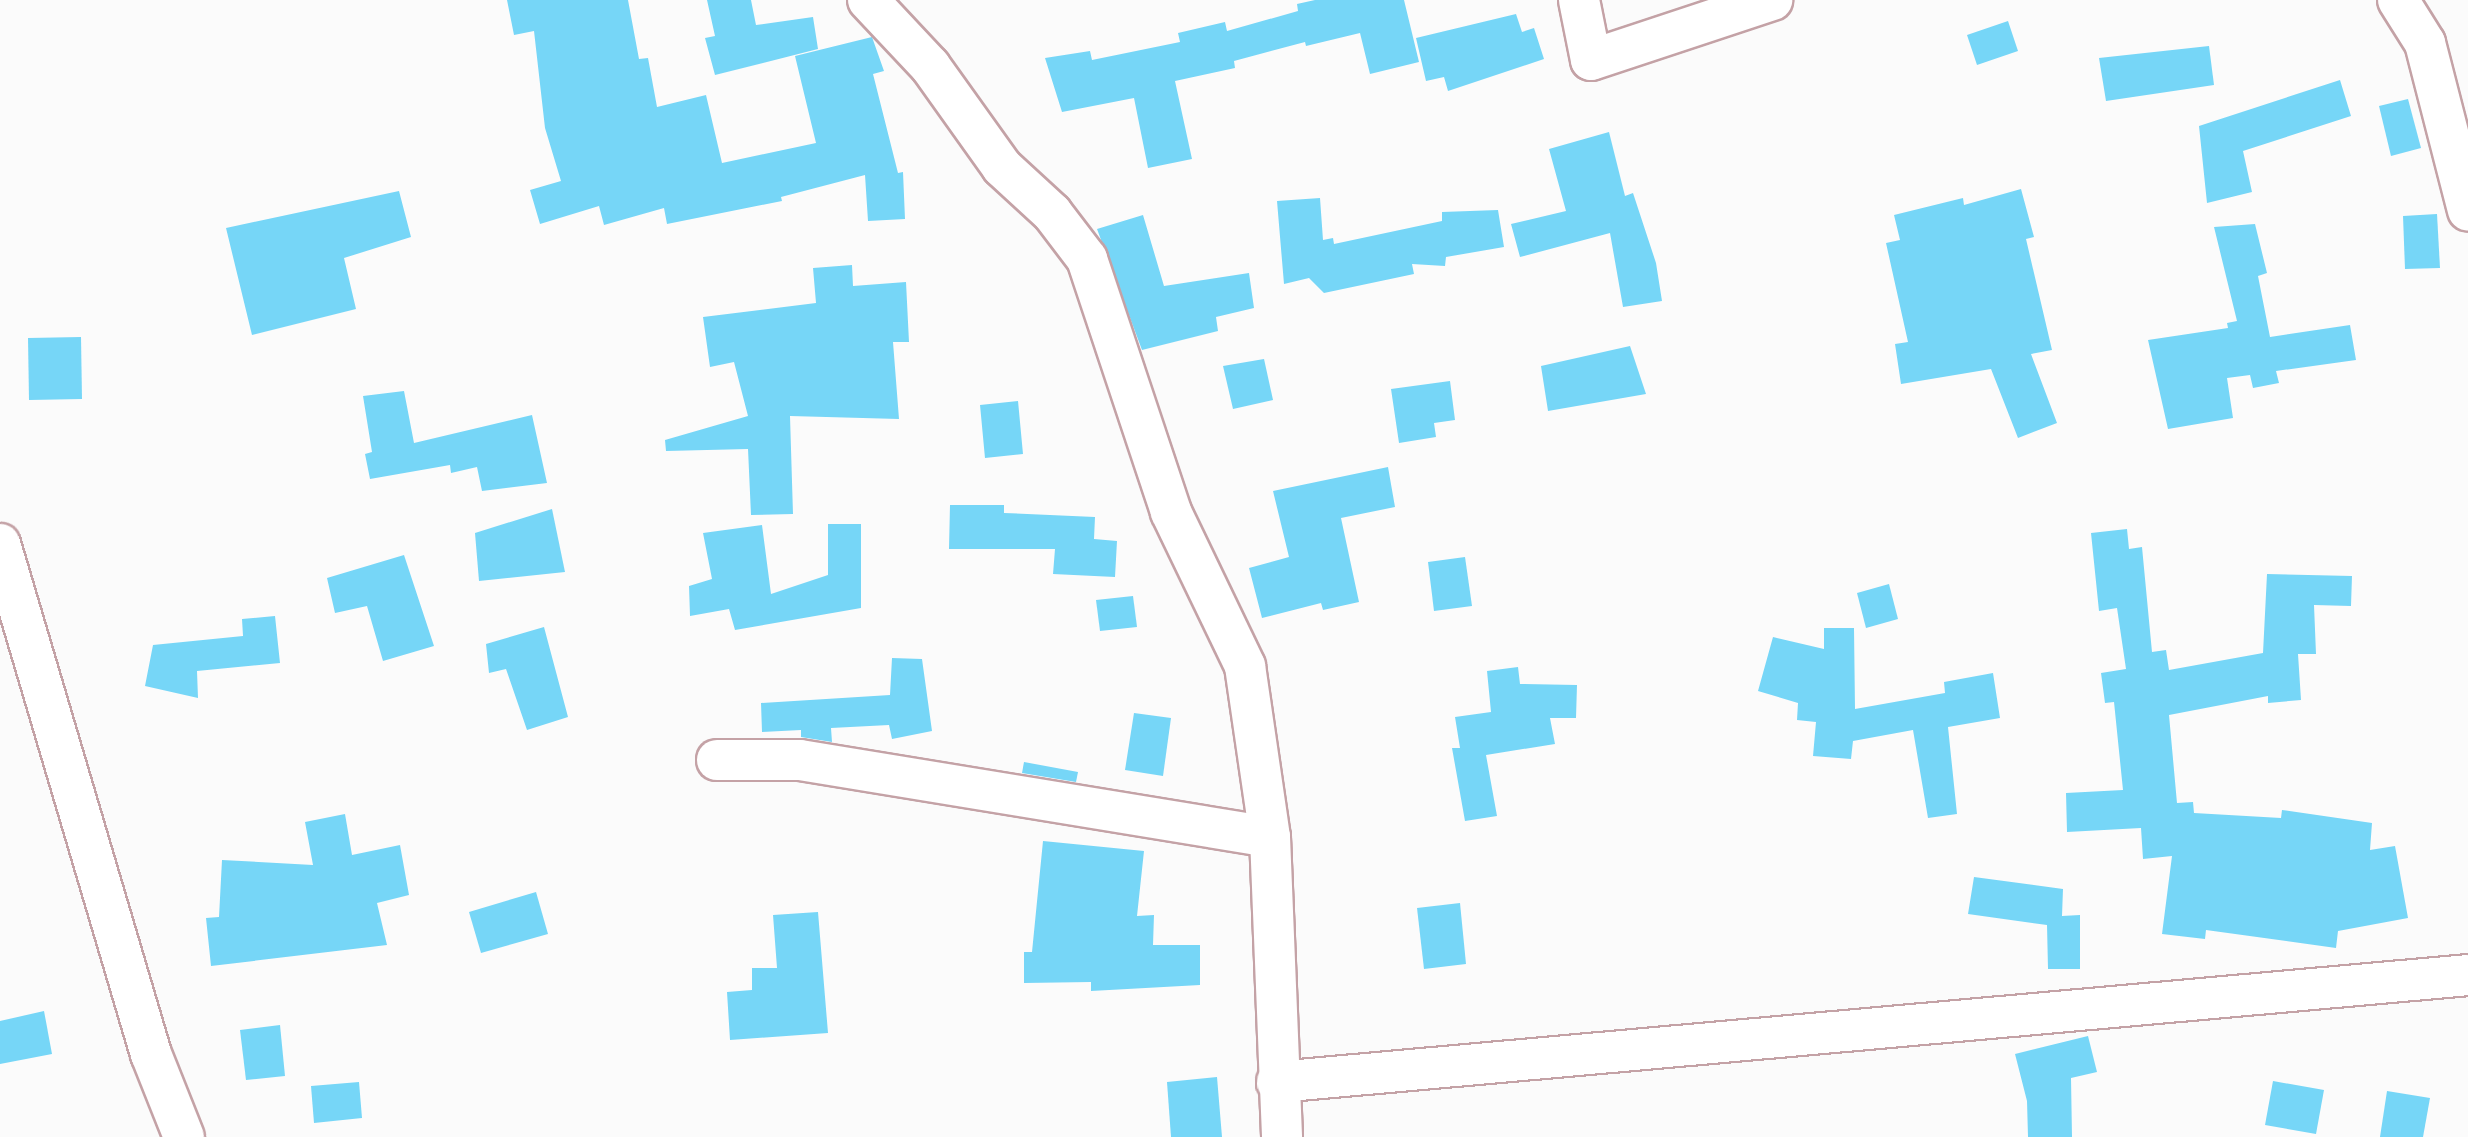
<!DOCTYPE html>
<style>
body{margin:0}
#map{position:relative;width:2468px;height:1137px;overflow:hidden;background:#fbfbfb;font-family:"Sofia Sans Condensed",sans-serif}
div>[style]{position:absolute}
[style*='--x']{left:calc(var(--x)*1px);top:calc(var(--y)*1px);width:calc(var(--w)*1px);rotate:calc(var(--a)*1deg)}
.building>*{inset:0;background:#76d6f7}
.roads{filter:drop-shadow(2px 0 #c4a2a6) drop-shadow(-2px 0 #c4a2a6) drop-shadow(0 2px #c4a2a6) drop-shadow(0 -2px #c4a2a6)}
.street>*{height:40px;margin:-20px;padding:0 20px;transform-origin:20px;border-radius:20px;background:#fff}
span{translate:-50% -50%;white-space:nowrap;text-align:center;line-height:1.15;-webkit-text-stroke:7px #fff;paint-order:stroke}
</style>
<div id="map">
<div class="building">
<div style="clip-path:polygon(507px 0,628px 0,639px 59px,648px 58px,657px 107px,706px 95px,722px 163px,816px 143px,795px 56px,872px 37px,884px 71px,873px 74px,898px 173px,903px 172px,905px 219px,868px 221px,865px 175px,781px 197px,782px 201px,667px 224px,664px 208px,604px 225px,599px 206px,540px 224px,530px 190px,561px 181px,545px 128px,534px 31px,514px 35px)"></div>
<div style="clip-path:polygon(707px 0,751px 0,756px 25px,813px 17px,818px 49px,715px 75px,705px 38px,715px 36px)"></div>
<div style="clip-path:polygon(1315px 0,1404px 0,1419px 62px,1370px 74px,1360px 33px,1306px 46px,1305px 42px,1234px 61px,1235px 68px,1175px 81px,1192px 159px,1148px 168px,1134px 98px,1062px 112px,1045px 58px,1090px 51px,1092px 60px,1180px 42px,1178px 33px,1225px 22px,1227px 31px,1298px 11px,1297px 4px)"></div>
<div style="clip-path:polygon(1516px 14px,1522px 32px,1534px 28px,1544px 59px,1448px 91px,1444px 77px,1426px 81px,1416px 38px)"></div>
<div style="clip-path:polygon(2008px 21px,2018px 51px,1977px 65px,1967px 35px)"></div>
<div style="clip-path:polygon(2209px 46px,2214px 85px,2106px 101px,2099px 58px)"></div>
<div style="clip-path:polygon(2340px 80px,2351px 116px,2243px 151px,2252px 192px,2207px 203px,2199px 126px)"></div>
<div style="clip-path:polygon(2408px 99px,2421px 148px,2391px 156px,2379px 106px)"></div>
<div style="clip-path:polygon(1609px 132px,1625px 196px,1633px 193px,1656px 263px,1662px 301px,1623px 307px,1610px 233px,1520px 257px,1511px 224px,1566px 211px,1549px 149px)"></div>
<div style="clip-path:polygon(2021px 189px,2034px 237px,2026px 239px,2052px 350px,2031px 354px,2057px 423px,2018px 438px,1991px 369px,1901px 384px,1895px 344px,1908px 342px,1886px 243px,1900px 240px,1894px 215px,1963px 198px,1964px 205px)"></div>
<div style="clip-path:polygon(399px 191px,411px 237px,344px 258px,356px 309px,252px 335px,226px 228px)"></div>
<div style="clip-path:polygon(1320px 198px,1323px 240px,1333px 238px,1334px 244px,1442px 221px,1442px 212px,1498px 210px,1504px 247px,1446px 257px,1445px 266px,1412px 264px,1414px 274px,1324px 293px,1309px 278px,1284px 284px,1277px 201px)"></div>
<div style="clip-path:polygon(2437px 214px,2440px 268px,2405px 269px,2403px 216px)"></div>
<div style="clip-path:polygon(1143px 215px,1164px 286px,1249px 273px,1254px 308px,1216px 317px,1218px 331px,1142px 350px,1097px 229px)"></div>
<div style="clip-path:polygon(2255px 224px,2267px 273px,2258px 276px,2270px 337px,2350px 325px,2356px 360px,2276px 371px,2279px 383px,2253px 388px,2250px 375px,2227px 378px,2233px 418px,2168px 429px,2148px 340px,2228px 328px,2227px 323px,2237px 321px,2214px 227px)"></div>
<div style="clip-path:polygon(852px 265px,853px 286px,906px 282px,909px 342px,893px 342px,899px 419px,790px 416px,793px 514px,751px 515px,748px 449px,666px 451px,665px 440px,748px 416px,734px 362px,710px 367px,703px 317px,816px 303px,813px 268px)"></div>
<div style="clip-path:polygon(81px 337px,82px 399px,29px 400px,28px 338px)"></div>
<div style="clip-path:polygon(1630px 346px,1646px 394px,1548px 411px,1541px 366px)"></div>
<div style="clip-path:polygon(1264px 359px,1273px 400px,1233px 409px,1223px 366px)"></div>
<div style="clip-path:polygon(1450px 381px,1455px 420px,1434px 423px,1436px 437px,1399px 443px,1391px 389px)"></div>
<div style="clip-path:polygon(404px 391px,414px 443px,532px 415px,547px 483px,482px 491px,477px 467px,451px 473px,450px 465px,370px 479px,365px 454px,372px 452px,363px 396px)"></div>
<div style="clip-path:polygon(1018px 401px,1023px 454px,985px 458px,980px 405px)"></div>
<div style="clip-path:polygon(1388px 467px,1395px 507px,1341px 518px,1359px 602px,1323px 610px,1321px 603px,1262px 618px,1249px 568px,1289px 557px,1273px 491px)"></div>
<div style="clip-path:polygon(950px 505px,1004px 505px,1004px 513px,1095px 517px,1094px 539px,1117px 541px,1115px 577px,1053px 574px,1055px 549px,949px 549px)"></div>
<div style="clip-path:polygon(552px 509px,565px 572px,479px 581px,475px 533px)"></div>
<div style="clip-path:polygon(828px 524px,861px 524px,861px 608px,735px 630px,729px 609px,690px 616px,689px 586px,712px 579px,703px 533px,762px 525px,771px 594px,828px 575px)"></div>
<div style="clip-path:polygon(2127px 529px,2129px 549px,2142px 547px,2152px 652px,2166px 650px,2169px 670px,2263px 653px,2267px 574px,2352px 576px,2351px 606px,2314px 605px,2316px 654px,2298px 654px,2301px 700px,2268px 703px,2268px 696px,2169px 715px,2177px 803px,2193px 802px,2194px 813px,2281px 818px,2282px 810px,2372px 823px,2370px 850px,2395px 846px,2408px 918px,2338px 931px,2336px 948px,2206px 930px,2205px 939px,2162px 934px,2172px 856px,2143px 859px,2141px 828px,2067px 832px,2066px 793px,2123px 790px,2114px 702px,2105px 703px,2101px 673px,2126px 669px,2117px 608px,2099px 611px,2091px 533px)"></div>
<div style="clip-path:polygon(404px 555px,434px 646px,383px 661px,367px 606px,335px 613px,327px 578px)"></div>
<div style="clip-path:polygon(1465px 557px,1472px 606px,1434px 611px,1428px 562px)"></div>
<div style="clip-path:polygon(1889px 584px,1898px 619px,1866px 628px,1857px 593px)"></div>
<div style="clip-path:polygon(1133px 596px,1137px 627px,1100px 631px,1096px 600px)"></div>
<div style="clip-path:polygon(275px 616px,280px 663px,197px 671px,198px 698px,145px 686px,153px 645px,243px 636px,242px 619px)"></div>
<div style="clip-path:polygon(544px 627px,568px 717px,527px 730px,506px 669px,489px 673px,486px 644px)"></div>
<div style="clip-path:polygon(1824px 628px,1854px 628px,1855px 709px,1945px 693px,1944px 682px,1993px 673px,2000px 718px,1948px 727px,1957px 814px,1928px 818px,1913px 730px,1853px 741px,1851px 759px,1813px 756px,1816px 722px,1797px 720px,1798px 703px,1758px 691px,1773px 637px,1824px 649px)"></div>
<div style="clip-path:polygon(892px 658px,922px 659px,932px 731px,892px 739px,889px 725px,831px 728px,832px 742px,801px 737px,801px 730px,762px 732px,761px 703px,890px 695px)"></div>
<div style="clip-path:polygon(1518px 667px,1520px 684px,1577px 685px,1576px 718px,1550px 718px,1555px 744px,1486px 755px,1497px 816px,1465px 821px,1452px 748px,1460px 748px,1455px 717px,1491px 712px,1487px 671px)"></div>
<div style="clip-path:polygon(1134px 713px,1171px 718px,1163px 776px,1125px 770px)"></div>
<div style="clip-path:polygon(1024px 762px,1078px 772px,1076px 782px,1022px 773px)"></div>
<div style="clip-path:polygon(345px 814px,352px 855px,400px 845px,409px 895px,377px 903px,387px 945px,211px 966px,206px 918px,219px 917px,222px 860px,313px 865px,305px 822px)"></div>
<div style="clip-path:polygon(1043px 841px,1144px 851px,1137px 916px,1154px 915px,1153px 945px,1200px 945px,1200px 985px,1091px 991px,1091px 982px,1024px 983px,1024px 952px,1032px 952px)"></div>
<div style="clip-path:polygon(1974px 877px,2063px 889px,2062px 916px,2080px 915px,2080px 969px,2048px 969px,2047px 925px,1968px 914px)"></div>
<div style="clip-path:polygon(536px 892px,548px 934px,481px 953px,469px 912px)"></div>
<div style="clip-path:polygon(1460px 903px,1466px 964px,1424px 969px,1417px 908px)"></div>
<div style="clip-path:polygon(818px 912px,828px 1033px,730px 1040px,727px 992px,752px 990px,752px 968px,777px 968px,773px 915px)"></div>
<div style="clip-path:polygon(44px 1011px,52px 1054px,0 1064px,0 1021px)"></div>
<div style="clip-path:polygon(280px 1025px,285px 1076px,246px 1080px,240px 1030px)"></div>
<div style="clip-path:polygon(2088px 1036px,2097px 1072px,2071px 1078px,2072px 1137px,2028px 1137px,2027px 1101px,2015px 1054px)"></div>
<div style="clip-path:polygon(1217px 1077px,1222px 1137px,1171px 1137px,1167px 1082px)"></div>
<div style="clip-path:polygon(2273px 1081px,2324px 1090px,2316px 1134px,2265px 1125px)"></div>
<div style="clip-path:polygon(359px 1082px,362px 1118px,314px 1123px,311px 1086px)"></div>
<div style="clip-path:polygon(2387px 1091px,2430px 1098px,2423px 1137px,2380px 1137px)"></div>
</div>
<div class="roads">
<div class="street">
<div style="--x:868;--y:0;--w:91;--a:46.8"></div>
<div style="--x:930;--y:66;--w:124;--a:54.5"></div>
<div style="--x:1002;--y:167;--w:68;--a:42.6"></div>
<div style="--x:1052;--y:213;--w:58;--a:52.7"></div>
<div style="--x:1087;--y:259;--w:267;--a:71.6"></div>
<div style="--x:1171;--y:512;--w:171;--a:64.3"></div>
<div style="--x:1245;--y:666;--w:173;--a:81.7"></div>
<div style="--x:1270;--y:837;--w:300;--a:87.7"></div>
<div style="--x:1579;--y:0;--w:61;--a:78.7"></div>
<div style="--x:1591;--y:60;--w:191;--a:-18.3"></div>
<div style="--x:2398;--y:0;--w:51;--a:57.9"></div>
<div style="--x:2425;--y:43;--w:173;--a:75.6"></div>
<div style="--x:0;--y:544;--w:532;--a:73.51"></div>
<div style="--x:151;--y:1054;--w:89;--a:68.3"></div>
<div style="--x:717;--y:760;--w:83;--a:0"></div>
<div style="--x:800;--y:760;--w:476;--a:9.3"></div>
<div style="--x:1277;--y:1082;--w:1196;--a:-5.13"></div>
</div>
</div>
</div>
